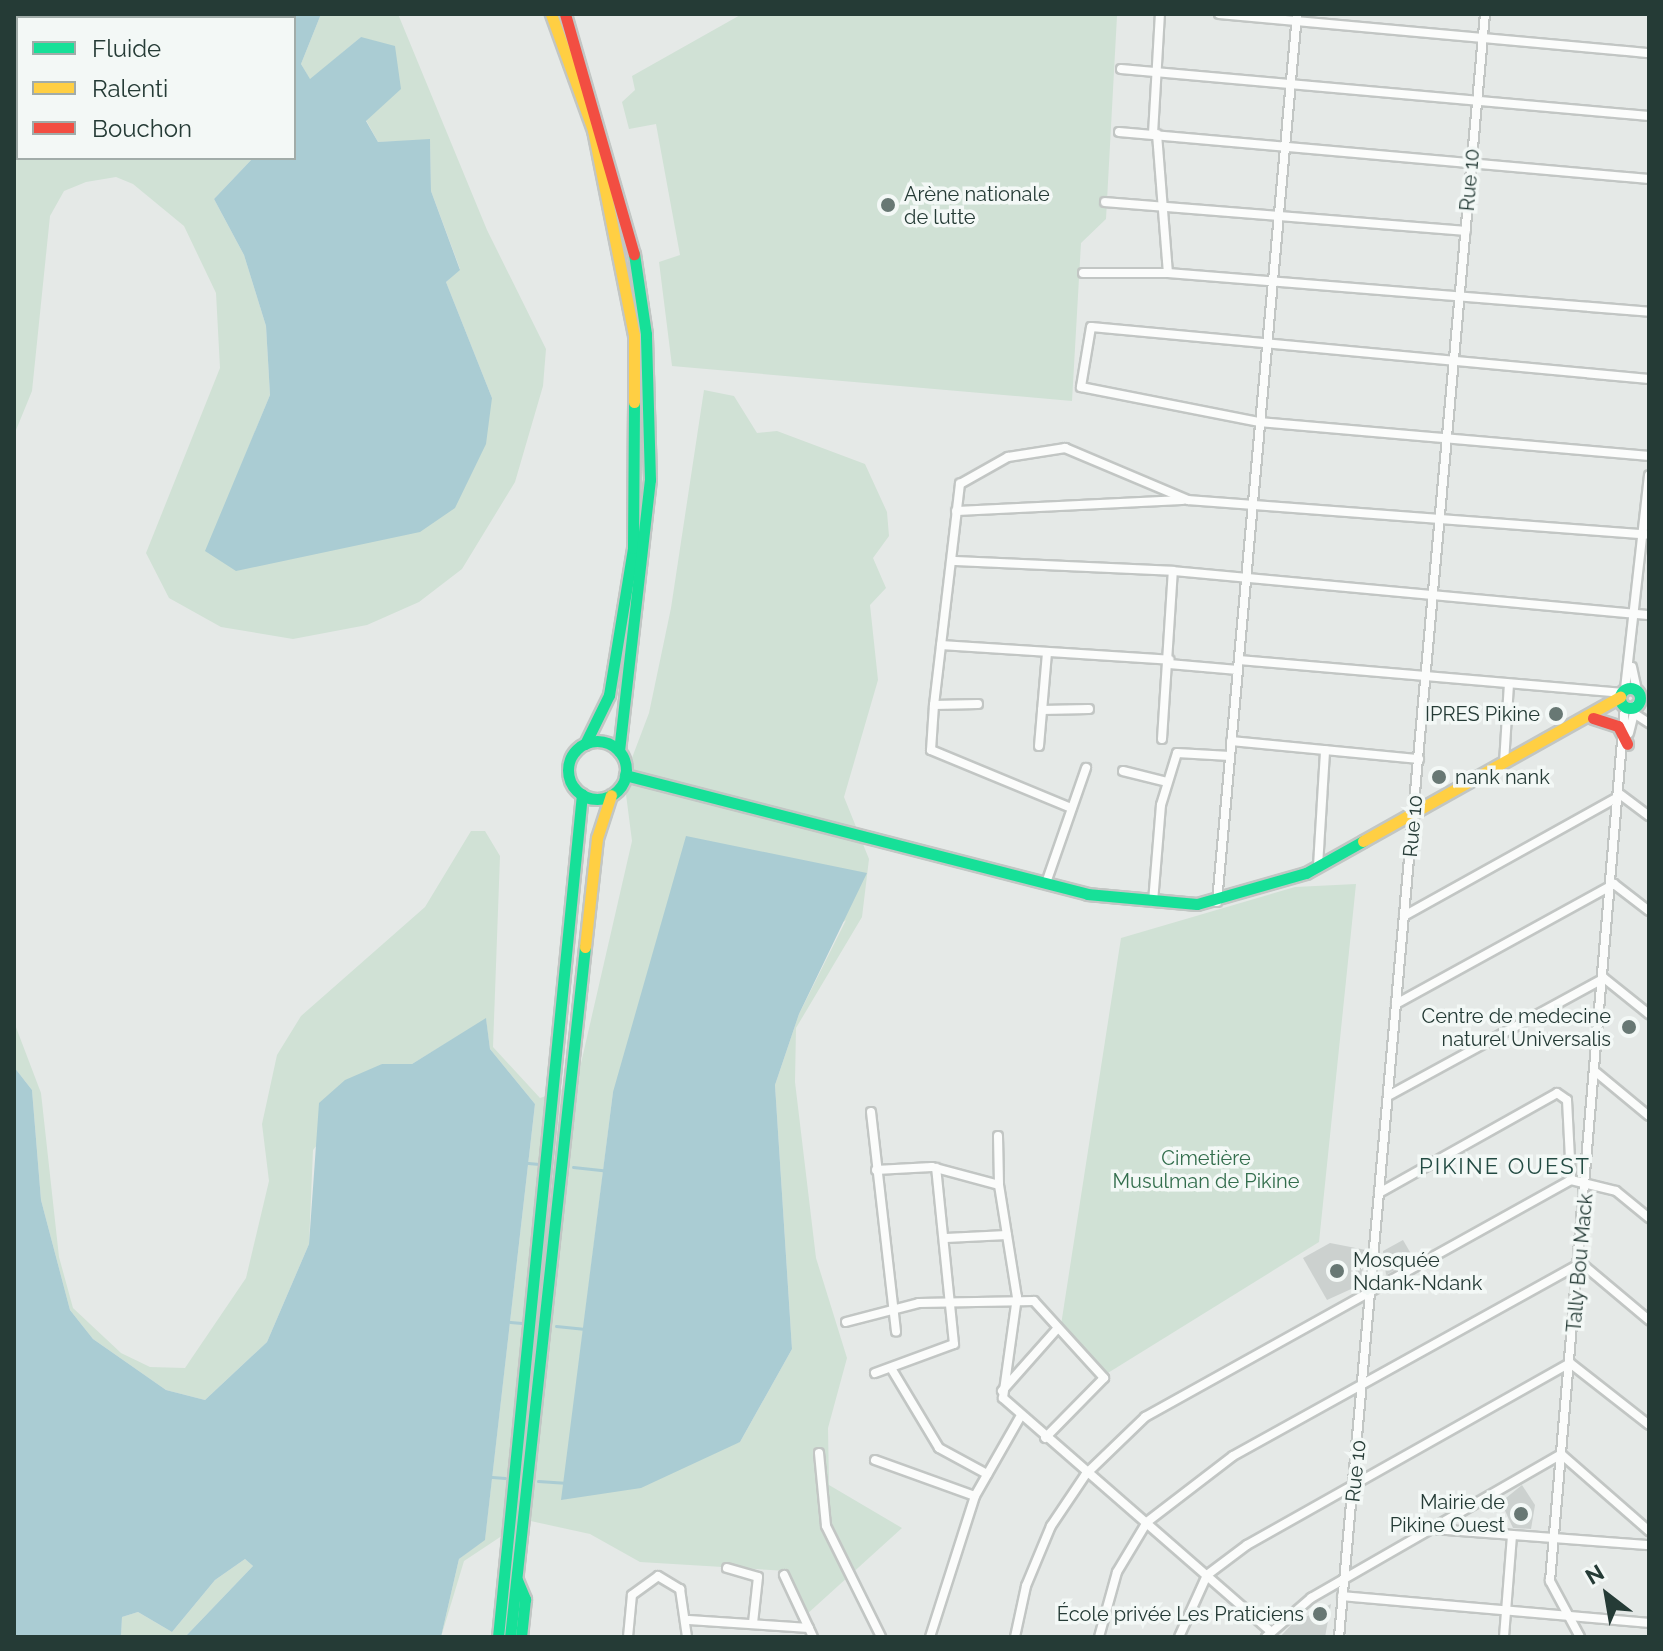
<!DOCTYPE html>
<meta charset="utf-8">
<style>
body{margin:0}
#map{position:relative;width:1663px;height:1651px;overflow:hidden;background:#e5e9e7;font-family:Raleway,sans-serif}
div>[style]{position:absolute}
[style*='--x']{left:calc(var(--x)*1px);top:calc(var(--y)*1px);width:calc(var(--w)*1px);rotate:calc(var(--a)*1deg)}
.green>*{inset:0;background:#d0e1d5}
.water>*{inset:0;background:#aaccd3}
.stream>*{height:3px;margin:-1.5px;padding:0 1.5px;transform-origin:1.5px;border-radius:1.5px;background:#aaccd3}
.building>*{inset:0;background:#ccd1cf}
.roads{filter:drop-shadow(2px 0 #c2c6c4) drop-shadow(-2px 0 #c2c6c4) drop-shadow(0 2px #c2c6c4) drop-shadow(0 -2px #c2c6c4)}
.street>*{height:8px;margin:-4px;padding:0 4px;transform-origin:4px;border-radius:4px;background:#fbfcfb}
.fast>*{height:11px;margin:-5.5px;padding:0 5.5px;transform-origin:5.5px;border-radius:5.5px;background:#16e098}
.fast>.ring{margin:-5.5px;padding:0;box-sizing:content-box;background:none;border:11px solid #16e098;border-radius:50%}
.slow>*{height:11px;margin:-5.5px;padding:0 5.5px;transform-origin:5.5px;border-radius:5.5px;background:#ffcf43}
.jam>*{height:11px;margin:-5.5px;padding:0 5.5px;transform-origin:5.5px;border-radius:5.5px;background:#f24e42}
.dots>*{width:22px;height:22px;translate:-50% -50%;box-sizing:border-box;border:4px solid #f3f8f6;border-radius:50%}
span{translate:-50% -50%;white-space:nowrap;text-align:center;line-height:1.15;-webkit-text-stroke:7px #f3f8f6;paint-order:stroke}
.street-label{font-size:20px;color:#253b36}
.poi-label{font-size:20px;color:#253b36}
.left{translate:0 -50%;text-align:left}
.right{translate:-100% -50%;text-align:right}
.park-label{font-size:20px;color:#336e4d}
.neighbourhood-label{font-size:22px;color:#234b43;letter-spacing:2px}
.frame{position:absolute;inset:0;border:16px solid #253b36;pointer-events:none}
.legend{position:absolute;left:16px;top:16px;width:280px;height:144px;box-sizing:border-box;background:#f3f8f6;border:2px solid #a1aca9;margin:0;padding:10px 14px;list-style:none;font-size:24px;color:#253b36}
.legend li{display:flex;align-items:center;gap:16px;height:40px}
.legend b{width:40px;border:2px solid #a1aca9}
.north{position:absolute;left:1567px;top:1555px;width:80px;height:80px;-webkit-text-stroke:6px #f3f8f6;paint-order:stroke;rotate:329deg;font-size:22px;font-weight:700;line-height:32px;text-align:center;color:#253b36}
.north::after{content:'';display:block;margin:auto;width:28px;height:36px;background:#253b36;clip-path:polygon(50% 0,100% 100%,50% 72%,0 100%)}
</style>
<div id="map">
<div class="green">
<div style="clip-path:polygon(14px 14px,197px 18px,18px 18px,18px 158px,253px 158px,214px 199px,244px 255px,266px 326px,270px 395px,206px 551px,492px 398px,446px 282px,460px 269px,431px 191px,430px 140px,378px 142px,366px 120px,361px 37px,310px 80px,301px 64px,321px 14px,398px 14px,487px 230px,546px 349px,543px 386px,515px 482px,462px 569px,419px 602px,367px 625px,293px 639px,221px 627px,169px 598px,146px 553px,220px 368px,216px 293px,184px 226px,133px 184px,116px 177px,86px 182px,64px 191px,50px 216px,32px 391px,14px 435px)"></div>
<div style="clip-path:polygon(742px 14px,1117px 16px,1106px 219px,1081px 243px,1072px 401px,672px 366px,659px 262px,680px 255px,656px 124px,629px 129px,622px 102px,635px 90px,632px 76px)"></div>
<div style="clip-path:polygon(evenodd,704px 390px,734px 396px,757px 433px,777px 431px,865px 464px,887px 512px,889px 536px,873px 558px,886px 588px,870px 605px,878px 680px,844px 797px,869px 859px,862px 917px,796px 1028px,795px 1082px,816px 1258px,847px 1358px,828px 1428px,829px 1485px,902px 1528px,806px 1615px,788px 1571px,640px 1562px,590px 1534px,526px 1520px,464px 1561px,441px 1637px,459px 1559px,485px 1539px,535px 1104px,490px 1049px,486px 1019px,412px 1064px,382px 1064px,313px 1150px,309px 1244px,267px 1342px,205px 1400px,166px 1390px,93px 1339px,70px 1310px,41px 1200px,32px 1090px,14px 1067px,14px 1022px,41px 1093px,59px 1257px,73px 1308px,121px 1353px,150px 1367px,185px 1368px,246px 1278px,269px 1181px,262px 1124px,277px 1055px,301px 1016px,425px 907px,471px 831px,485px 831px,500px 856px,493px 1047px,540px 1098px,559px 1092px,579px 1072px,632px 841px,624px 779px,649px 713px,671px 608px,704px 390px,846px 920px,799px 1014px,775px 1085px,792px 1349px,740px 1442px,562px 1499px,613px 1092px,846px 920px)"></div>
<div style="clip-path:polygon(1356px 884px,1319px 1242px,1103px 1376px,1061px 1325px,1121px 938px,1295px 887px)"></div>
<div style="clip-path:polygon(245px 1559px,253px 1566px,185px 1637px,121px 1637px,122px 1617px,138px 1612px,172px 1632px,215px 1580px)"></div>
</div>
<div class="water">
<div style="clip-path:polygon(194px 14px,321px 14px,301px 64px,310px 79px,361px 37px,395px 46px,401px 89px,366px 121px,378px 142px,430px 139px,431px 191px,460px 270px,446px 282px,492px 398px,486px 444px,455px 508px,420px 532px,236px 571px,205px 551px,270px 395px,266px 326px,244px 255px,214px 199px,253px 158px,294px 158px,294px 18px)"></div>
<div style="clip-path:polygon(686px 836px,867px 873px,799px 1014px,775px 1085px,792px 1349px,740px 1442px,641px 1488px,561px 1500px,613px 1092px)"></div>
<div style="clip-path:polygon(486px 1018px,490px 1049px,535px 1104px,485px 1540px,459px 1559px,441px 1637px,185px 1637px,253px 1566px,245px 1559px,215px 1580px,172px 1632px,138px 1612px,122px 1617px,121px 1637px,14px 1637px,14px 1067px,32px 1090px,41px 1200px,70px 1310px,93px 1339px,166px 1390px,205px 1400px,267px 1342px,309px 1244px,319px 1103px,345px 1080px,382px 1064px,412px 1064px)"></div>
</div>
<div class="stream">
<div style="--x:528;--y:1163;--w:11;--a:5"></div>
<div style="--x:573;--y:1167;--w:30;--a:6"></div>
<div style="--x:510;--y:1322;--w:12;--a:5"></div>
<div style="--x:556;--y:1326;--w:27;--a:6"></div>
<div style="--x:492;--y:1477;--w:13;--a:4"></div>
<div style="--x:538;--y:1481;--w:26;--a:4"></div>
</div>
<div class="building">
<div style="clip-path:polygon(1403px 1240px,1414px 1259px,1386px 1275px,1383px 1251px)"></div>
<div style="clip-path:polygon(1330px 1243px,1366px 1250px,1360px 1285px,1327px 1300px,1303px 1258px)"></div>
<div style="clip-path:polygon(1522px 1485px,1535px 1505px,1531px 1529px,1513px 1528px,1501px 1502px)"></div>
<div style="clip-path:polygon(1331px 1604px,1325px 1637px,1280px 1637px,1292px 1624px)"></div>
</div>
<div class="roads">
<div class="street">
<div style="--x:1219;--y:14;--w:432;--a:5.2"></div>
<div style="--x:1121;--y:69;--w:530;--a:5.09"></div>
<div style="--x:1119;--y:132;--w:532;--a:5.07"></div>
<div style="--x:1153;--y:134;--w:120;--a:-86.7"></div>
<div style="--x:1157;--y:134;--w:139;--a:85.5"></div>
<div style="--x:1105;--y:202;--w:362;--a:4.6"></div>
<div style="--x:1083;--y:273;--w:85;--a:0"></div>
<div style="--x:1168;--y:273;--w:483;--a:4.6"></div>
<div style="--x:1649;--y:379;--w:560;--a:-174.68"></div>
<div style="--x:1091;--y:327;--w:61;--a:99.5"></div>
<div style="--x:1081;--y:387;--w:182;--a:11.1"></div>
<div style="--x:1260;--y:422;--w:390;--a:5"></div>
<div style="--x:956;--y:511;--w:227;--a:-2.8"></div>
<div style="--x:954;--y:561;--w:219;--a:2.6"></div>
<div style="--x:1173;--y:571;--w:478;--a:5.3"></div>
<div style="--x:941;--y:645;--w:229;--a:3.7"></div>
<div style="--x:1239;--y:660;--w:383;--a:4.9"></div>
<div style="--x:1169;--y:664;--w:69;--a:5"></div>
<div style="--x:1632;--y:667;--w:25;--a:78"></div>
<div style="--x:1625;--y:689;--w:215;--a:-83.6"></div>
<div style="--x:978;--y:704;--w:44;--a:178.7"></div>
<div style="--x:934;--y:705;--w:45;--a:93.8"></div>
<div style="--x:931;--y:750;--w:152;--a:22.5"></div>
<div style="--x:934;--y:705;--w:223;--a:-83.3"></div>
<div style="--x:960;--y:484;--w:55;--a:-29.4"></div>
<div style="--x:1008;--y:457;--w:58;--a:-9"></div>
<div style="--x:1065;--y:448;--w:134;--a:22.9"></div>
<div style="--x:1188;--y:500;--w:462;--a:4.3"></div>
<div style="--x:1042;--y:710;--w:47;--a:-1.2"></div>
<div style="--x:1635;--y:714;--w:17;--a:33"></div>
<div style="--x:1629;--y:733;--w:29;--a:-76"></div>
<div style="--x:1162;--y:739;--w:168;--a:-86.3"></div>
<div style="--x:1231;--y:741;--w:189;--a:5.5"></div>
<div style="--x:1039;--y:746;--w:94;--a:-85.1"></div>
<div style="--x:1504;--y:763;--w:79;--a:-86.4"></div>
<div style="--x:1123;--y:771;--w:45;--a:14"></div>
<div style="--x:1318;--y:866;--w:116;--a:-86.5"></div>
<div style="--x:1046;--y:883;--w:122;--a:-70.8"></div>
<div style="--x:1153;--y:902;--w:97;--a:-85.3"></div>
<div style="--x:1161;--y:805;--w:54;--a:-72.9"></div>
<div style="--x:1177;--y:753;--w:53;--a:3.2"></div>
<div style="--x:1217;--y:902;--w:892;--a:-84.85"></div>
<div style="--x:1404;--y:916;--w:248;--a:-29.1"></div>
<div style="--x:1621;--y:795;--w:35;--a:37"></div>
<div style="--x:1396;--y:1004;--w:249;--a:-28.8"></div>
<div style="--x:1614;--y:884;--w:44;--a:37.6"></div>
<div style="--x:1597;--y:1073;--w:67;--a:39.6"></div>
<div style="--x:1388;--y:1096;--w:246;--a:-28.6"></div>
<div style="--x:1604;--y:978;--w:58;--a:38.7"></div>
<div style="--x:871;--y:1112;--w:221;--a:83.5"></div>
<div style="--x:998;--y:1136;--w:49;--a:88.8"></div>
<div style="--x:876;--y:1170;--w:56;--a:-3.1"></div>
<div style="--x:932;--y:1167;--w:69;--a:15"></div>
<div style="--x:999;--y:1185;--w:113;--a:80.9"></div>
<div style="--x:1017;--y:1297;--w:102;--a:97.9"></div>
<div style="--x:1003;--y:1398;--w:354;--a:41.1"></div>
<div style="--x:1379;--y:1193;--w:204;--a:-29.3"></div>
<div style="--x:1557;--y:1093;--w:12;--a:35"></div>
<div style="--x:1567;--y:1100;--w:80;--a:87.1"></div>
<div style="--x:946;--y:1238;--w:61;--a:-2.8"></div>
<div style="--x:846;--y:1322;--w:75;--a:-14.6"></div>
<div style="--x:919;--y:1303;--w:115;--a:-1"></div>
<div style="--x:1034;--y:1301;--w:104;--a:47.7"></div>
<div style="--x:1104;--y:1378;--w:84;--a:134.5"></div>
<div style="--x:891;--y:1368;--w:93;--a:59"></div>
<div style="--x:939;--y:1448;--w:55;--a:28.4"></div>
<div style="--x:875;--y:1373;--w:84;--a:-20.2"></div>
<div style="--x:954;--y:1344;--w:177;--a:-95.8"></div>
<div style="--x:1002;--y:1391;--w:84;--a:-48.4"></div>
<div style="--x:819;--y:1453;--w:73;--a:84.5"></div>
<div style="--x:826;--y:1526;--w:124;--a:63.6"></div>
<div style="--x:875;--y:1460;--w:106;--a:19.8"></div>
<div style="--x:1434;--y:1529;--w:216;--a:4.3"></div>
<div style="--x:727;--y:1568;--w:32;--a:16"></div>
<div style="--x:758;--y:1577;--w:46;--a:96.2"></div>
<div style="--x:784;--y:1575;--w:68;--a:64.9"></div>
<div style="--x:1342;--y:1596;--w:308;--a:5"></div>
<div style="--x:689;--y:1620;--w:120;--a:3.8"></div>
<div style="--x:628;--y:1637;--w:42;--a:-84.6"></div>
<div style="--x:632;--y:1595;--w:32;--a:-36"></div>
<div style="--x:658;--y:1576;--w:26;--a:31"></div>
<div style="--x:680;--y:1589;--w:49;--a:81.7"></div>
<div style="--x:930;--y:1637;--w:148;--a:-72.3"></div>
<div style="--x:975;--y:1496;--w:91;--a:-60.3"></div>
<div style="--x:1015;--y:1637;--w:52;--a:-77.8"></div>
<div style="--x:1026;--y:1586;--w:65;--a:-67.4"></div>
<div style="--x:1051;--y:1526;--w:63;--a:-56.1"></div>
<div style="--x:1086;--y:1474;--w:82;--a:-44"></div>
<div style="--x:1145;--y:1417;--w:487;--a:-29.1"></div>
<div style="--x:1571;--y:1180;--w:46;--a:13.7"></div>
<div style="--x:1616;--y:1191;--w:43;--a:39.3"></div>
<div style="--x:1099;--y:1637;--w:67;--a:-74.5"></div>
<div style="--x:1117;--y:1572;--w:58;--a:-59"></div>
<div style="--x:1147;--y:1522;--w:108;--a:-37.5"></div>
<div style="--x:1233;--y:1456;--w:398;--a:-29"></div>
<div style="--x:1581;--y:1263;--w:89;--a:40"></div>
<div style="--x:1179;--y:1637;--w:68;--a:-65.7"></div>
<div style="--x:1207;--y:1575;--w:50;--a:-36.9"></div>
<div style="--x:1247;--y:1545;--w:371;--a:-29.4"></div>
<div style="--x:1570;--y:1363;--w:100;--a:38.1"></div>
<div style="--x:1266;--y:1637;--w:60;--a:-40.9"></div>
<div style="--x:1311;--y:1598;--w:289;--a:-29.9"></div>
<div style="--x:1561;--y:1454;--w:117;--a:41.2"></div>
<div style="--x:1339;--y:1637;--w:1630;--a:-84.86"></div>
<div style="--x:1504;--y:1637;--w:102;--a:-85.5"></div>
<div style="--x:1580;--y:1637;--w:64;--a:-118.2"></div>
<div style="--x:1550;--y:1581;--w:878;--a:-85.1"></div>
</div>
<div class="fast">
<div class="ring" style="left:1620px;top:688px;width:9px;height:9px"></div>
<div class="ring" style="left:568px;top:741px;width:47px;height:47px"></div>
<div style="--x:585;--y:744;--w:55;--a:-63.9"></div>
<div style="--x:609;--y:695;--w:149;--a:-80.7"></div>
<div style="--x:633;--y:548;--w:146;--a:-89.6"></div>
<div style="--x:619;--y:751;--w:273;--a:-83.5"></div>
<div style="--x:650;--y:480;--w:146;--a:-91.6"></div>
<div style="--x:646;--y:334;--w:81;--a:-98.5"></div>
<div style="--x:625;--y:775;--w:477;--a:14.4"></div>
<div style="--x:1087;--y:894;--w:110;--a:5.2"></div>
<div style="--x:1197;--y:904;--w:113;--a:-15.9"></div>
<div style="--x:1306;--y:873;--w:65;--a:-29.3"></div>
<div style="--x:517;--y:1580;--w:21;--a:67"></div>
<div style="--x:525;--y:1599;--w:38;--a:96"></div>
<div style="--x:498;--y:1637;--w:847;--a:-84.31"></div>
<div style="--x:510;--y:1637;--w:694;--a:-83.8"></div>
</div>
<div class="slow">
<div style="--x:551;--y:14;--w:123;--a:70.1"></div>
<div style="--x:593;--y:130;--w:209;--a:78.7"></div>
<div style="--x:634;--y:335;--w:67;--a:90"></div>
<div style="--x:1363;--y:841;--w:295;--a:-29.3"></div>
<div style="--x:585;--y:947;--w:110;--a:-83.7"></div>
<div style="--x:597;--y:838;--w:45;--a:-72"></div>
</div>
<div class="jam">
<div style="--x:565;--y:14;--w:250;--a:74"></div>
<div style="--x:1593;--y:718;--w:26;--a:18"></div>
<div style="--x:1618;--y:726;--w:20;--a:63"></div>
</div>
</div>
<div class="dots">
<div style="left:888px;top:205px;background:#687874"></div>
<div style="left:1556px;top:714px;background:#687874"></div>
<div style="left:1439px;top:777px;background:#687874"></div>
<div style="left:1629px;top:1027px;background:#687874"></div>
<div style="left:1337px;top:1271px;background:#687874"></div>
<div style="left:1521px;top:1514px;background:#687874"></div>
<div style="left:1320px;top:1614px;background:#687874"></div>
</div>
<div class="street-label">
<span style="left:1470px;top:180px;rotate:-85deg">Rue 10</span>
<span style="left:1413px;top:826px;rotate:-85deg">Rue 10</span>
<span style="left:1580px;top:1263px;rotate:-85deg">Tally Bou Mack</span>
<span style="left:1356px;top:1471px;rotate:-84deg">Rue 10</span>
</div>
<div class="poi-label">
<span class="left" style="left:904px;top:206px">Arène nationale<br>de lutte</span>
<span class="right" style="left:1540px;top:714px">IPRES Pikine</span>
<span class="left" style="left:1455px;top:777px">nank nank</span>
<span class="right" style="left:1611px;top:1028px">Centre de medecine<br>naturel Universalis</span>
<span class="left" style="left:1353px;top:1272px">Mosquée<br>Ndank-Ndank</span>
<span class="right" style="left:1505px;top:1514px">Mairie de<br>Pikine Ouest</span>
<span class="right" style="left:1304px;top:1614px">École privée Les Praticiens</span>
</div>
<div class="park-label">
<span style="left:1206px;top:1170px">Cimetière<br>Musulman de Pikine</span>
</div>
<div class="neighbourhood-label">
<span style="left:1505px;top:1167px">PIKINE OUEST</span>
</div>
<div class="frame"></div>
<ul class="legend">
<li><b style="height:10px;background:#16e098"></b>Fluide</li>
<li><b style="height:10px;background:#ffcf43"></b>Ralenti</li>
<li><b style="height:10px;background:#f24e42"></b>Bouchon</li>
</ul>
<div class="north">N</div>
</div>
